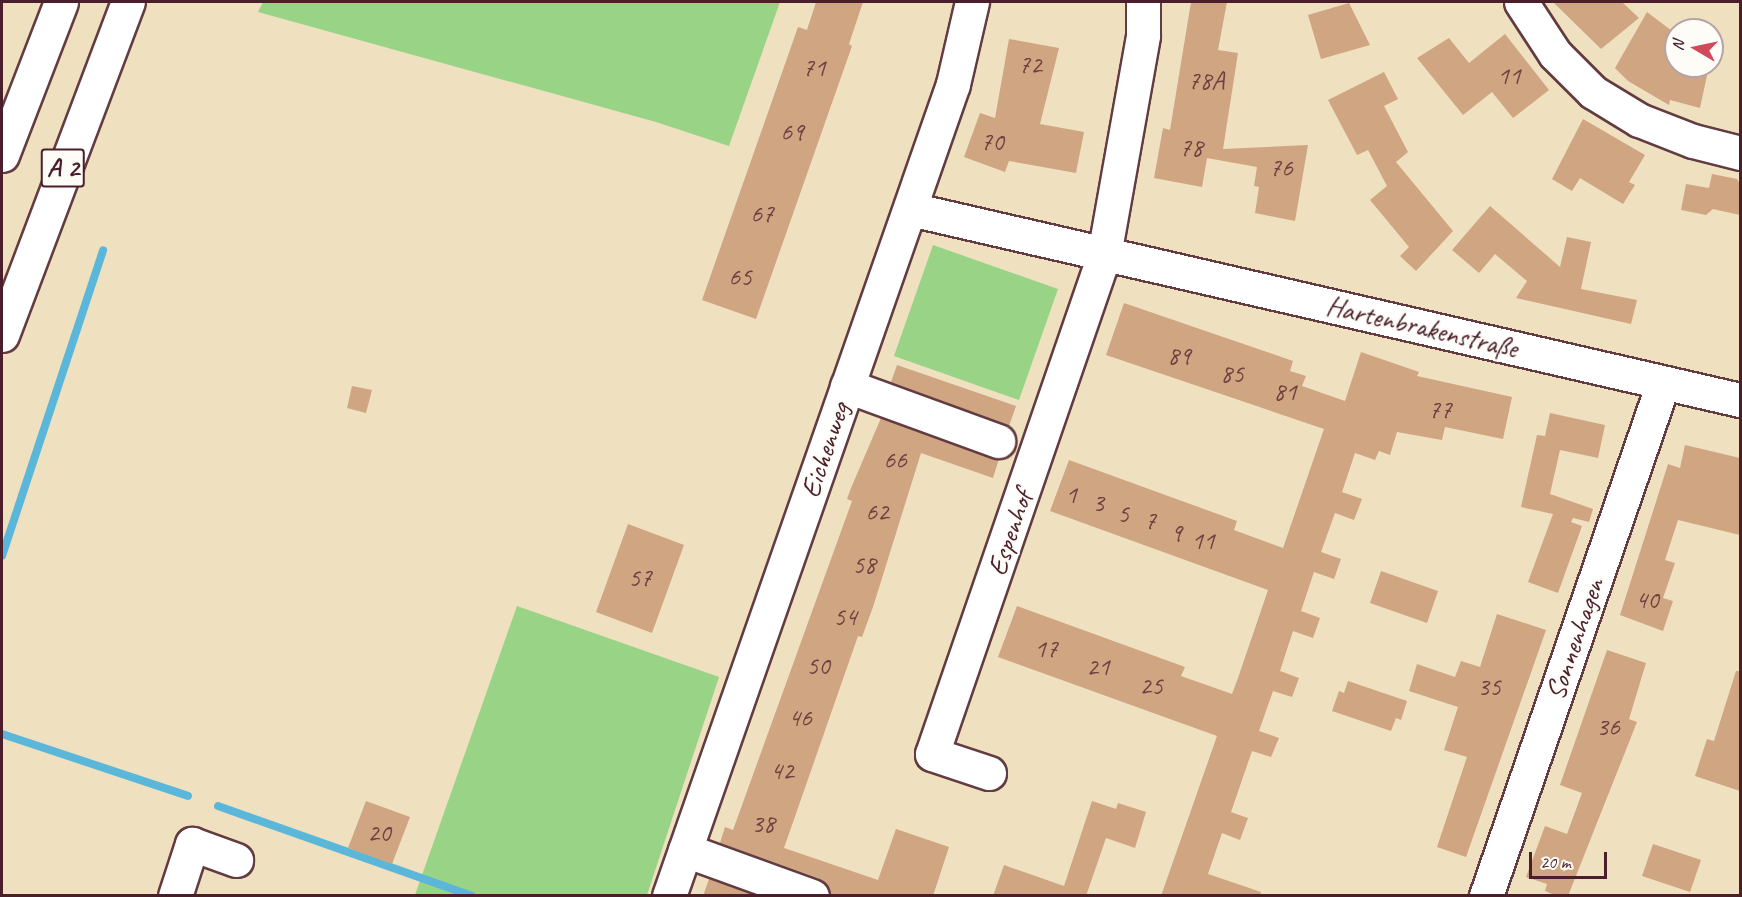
<!DOCTYPE html>
<meta charset="utf-8">
<style>
body{margin:0}
#map{position:relative;width:1742px;height:897px;overflow:hidden;background:#efe0c0;font-family:Caveat,sans-serif}
div>[style]{position:absolute}
[style*='--x']{left:calc(var(--x)*1px);top:calc(var(--y)*1px);width:calc(var(--w)*1px);rotate:calc(var(--a)*1deg)}
.green>*{inset:0;background:#98d386}
.stream>*{height:8px;margin:-4px;padding:0 4px;transform-origin:4px;border-radius:4px;background:#5bb7d9}
.building>*{inset:0;background:#d0a581}
.roads{filter:drop-shadow(2px 0 #633c41) drop-shadow(-2px 0 #633c41) drop-shadow(0 2px #633c41) drop-shadow(0 -2px #633c41)}
.minor>*{height:33px;margin:-16.5px;padding:0 16.5px;transform-origin:16.5px;border-radius:16.5px;background:#fff}
.highway>*{height:33px;margin:-16.5px;padding:0 16.5px;transform-origin:16.5px;border-radius:16.5px;background:#fff}
span{translate:-50% -50%;white-space:nowrap;text-align:center;line-height:1.15;-webkit-text-stroke:4.5px #fdfcf7;paint-order:stroke}
.number-label{font-size:26px;color:#6c4040}
.number-label span{-webkit-text-stroke-width:0}
.shield-label span{padding:2px 4px;background:#fdfcf7;border:2px solid;border-radius:4px;-webkit-text-stroke-width:0}
.shield-label{font-size:27px;color:#4a1f2b;font-weight:700}
.street-label{font-size:28px;color:#4a1f2b}
.frame{position:absolute;inset:0;border:3px solid #4a1f2b;pointer-events:none}
.north{position:absolute;left:1664px;top:18px;width:60px;height:60px;box-sizing:border-box;background:#fdfcf7;border:2px solid #b5a4a5;border-radius:50%;rotate:279deg;font-size:16px;font-weight:700;line-height:24px;text-align:center;color:#4a1f2b}
.north::after{content:'';display:block;margin:auto;width:21px;height:27px;background:#d1495b;clip-path:polygon(50% 0,100% 100%,50% 72%,0 100%)}
.scale{position:absolute;left:1529px;top:852px;width:78px;height:27px;box-sizing:border-box;border:3px solid #4a1f2b;border-top:0;padding-left:8px;font-size:18px;line-height:21px;white-space:nowrap;color:#4a1f2b;-webkit-text-stroke:4px #fdfcf7;paint-order:stroke}
</style>
<div id="map">
<div class="green">
<div style="clip-path:polygon(263px 2px,780px 2px,729px 146px,656px 122px,258px 12px)"></div>
<div style="clip-path:polygon(933px 245px,1058px 289px,1019px 400px,894px 356px)"></div>
<div style="clip-path:polygon(517px 606px,719px 677px,647px 895px,415px 895px)"></div>
</div>
<div class="stream">
<div style="--x:2;--y:556;--w:322;--a:-71.7"></div>
<div style="--x:2;--y:734;--w:196;--a:18.4"></div>
<div style="--x:218;--y:806;--w:269;--a:19.5"></div>
</div>
<div class="building">
<div style="clip-path:polygon(816px 2px,863px 2px,849px 44px,852px 46px,756px 319px,702px 300px,798px 27px,807px 30px)"></div>
<div style="clip-path:polygon(1191px 2px,1227px 2px,1218px 50px,1238px 53px,1223px 149px,1308px 145px,1295px 221px,1255px 213px,1259px 187px,1254px 186px,1257px 167px,1207px 158px,1202px 187px,1154px 178px,1163px 128px,1170px 130px)"></div>
<div style="clip-path:polygon(1553px 2px,1622px 2px,1639px 18px,1601px 49px)"></div>
<div style="clip-path:polygon(1349px 3px,1370px 45px,1321px 59px,1308px 15px)"></div>
<div style="clip-path:polygon(1647px 12px,1676px 34px,1676px 66px,1709px 66px,1700px 108px,1670px 100px,1669px 105px,1628px 81px,1615px 68px)"></div>
<div style="clip-path:polygon(1505px 34px,1549px 90px,1513px 118px,1492px 92px,1463px 115px,1417px 58px,1449px 38px,1469px 63px)"></div>
<div style="clip-path:polygon(1009px 39px,1059px 48px,1040px 124px,1084px 132px,1076px 173px,1009px 161px,1005px 172px,964px 157px,980px 113px,995px 118px)"></div>
<div style="clip-path:polygon(1384px 72px,1398px 99px,1384px 106px,1408px 152px,1396px 162px,1453px 231px,1416px 271px,1400px 256px,1409px 247px,1370px 200px,1387px 186px,1368px 150px,1357px 155px,1328px 100px)"></div>
<div style="clip-path:polygon(1583px 119px,1645px 155px,1629px 182px,1635px 185px,1623px 204px,1580px 178px,1572px 191px,1552px 179px)"></div>
<div style="clip-path:polygon(1712px 174px,1737px 179px,1740px 184px,1740px 215px,1713px 209px,1706px 215px,1681px 210px,1686px 184px,1709px 188px)"></div>
<div style="clip-path:polygon(1490px 206px,1560px 267px,1567px 237px,1591px 242px,1581px 289px,1637px 300px,1631px 324px,1516px 298px,1527px 281px,1495px 254px,1479px 273px,1452px 250px)"></div>
<div style="clip-path:polygon(1124px 303px,1293px 361px,1290px 371px,1306px 376px,1302px 386px,1345px 401px,1361px 352px,1419px 372px,1417px 376px,1512px 397px,1503px 439px,1445px 427px,1442px 440px,1397px 432px,1390px 455px,1379px 451px,1375px 460px,1355px 453px,1342px 492px,1362px 499px,1354px 520px,1335px 513px,1321px 552px,1341px 559px,1334px 579px,1314px 572px,1301px 611px,1320px 618px,1313px 638px,1293px 631px,1280px 671px,1299px 678px,1292px 697px,1273px 691px,1259px 731px,1279px 738px,1271px 757px,1252px 751px,1231px 812px,1248px 818px,1240px 840px,1222px 833px,1208px 874px,1261px 892px,1260px 896px,1161px 896px,1217px 736px,998px 657px,1017px 606px,1185px 667px,1181px 676px,1232px 694px,1238px 678px,1268px 590px,1050px 511px,1069px 460px,1237px 521px,1234px 530px,1283px 548px,1324px 429px,1106px 355px)"></div>
<div style="clip-path:polygon(897px 365px,1016px 406px,1009px 426px,891px 382px)"></div>
<div style="clip-path:polygon(352px 386px,372px 390px,366px 413px,347px 408px)"></div>
<div style="clip-path:polygon(1550px 413px,1605px 425px,1598px 458px,1560px 450px,1550px 494px,1593px 509px,1589px 522px,1573px 518px,1571px 522px,1582px 526px,1558px 593px,1528px 582px,1553px 514px,1521px 507px,1537px 435px,1545px 436px)"></div>
<div style="clip-path:polygon(881px 418px,999px 459px,993px 478px,921px 453px,873px 607px,862px 637px,858px 636px,784px 848px,878px 880px,896px 829px,949px 847px,933px 896px,830px 896px,827px 884px,818px 878px,720px 843px,725px 827px,733px 830px,852px 501px,847px 499px,851px 488px)"></div>
<div style="clip-path:polygon(1685px 445px,1740px 458px,1740px 535px,1678px 520px,1665px 560px,1675px 563px,1663px 598px,1673px 601px,1663px 631px,1620px 615px,1668px 464px,1680px 468px)"></div>
<div style="clip-path:polygon(628px 524px,684px 545px,652px 633px,596px 612px)"></div>
<div style="clip-path:polygon(1381px 571px,1438px 591px,1427px 623px,1370px 603px)"></div>
<div style="clip-path:polygon(1497px 614px,1546px 630px,1466px 857px,1437px 847px,1467px 757px,1444px 750px,1458px 707px,1409px 691px,1417px 664px,1455px 677px,1461px 661px,1480px 667px)"></div>
<div style="clip-path:polygon(1607px 650px,1646px 663px,1629px 719px,1637px 722px,1568px 896px,1557px 896px,1545px 891px,1547px 884px,1526px 877px,1545px 826px,1567px 834px,1582px 793px,1560px 785px)"></div>
<div style="clip-path:polygon(1736px 671px,1740px 671px,1740px 791px,1695px 776px,1707px 739px,1714px 741px)"></div>
<div style="clip-path:polygon(1348px 681px,1407px 701px,1401px 720px,1396px 718px,1391px 731px,1332px 711px,1339px 691px,1344px 693px)"></div>
<div style="clip-path:polygon(366px 801px,410px 817px,392px 864px,348px 848px)"></div>
<div style="clip-path:polygon(1092px 801px,1116px 809px,1118px 803px,1146px 812px,1135px 848px,1106px 838px,1086px 896px,993px 896px,1004px 865px,1064px 886px)"></div>
<div style="clip-path:polygon(1653px 844px,1701px 860px,1690px 892px,1642px 876px)"></div>
<div style="clip-path:polygon(709px 879px,756px 896px,703px 896px)"></div>
</div>
<div class="roads">
<div class="minor">
<div style="--x:1521;--y:2;--w:62;--a:56.8"></div>
<div style="--x:1555;--y:54;--w:54;--a:45"></div>
<div style="--x:1593;--y:92;--w:54;--a:31.3"></div>
<div style="--x:1639;--y:120;--w:58;--a:21.3"></div>
<div style="--x:1693;--y:141;--w:49;--a:14.3"></div>
<div style="--x:910;--y:209;--w:852;--a:12.96"></div>
<div style="--x:847;--y:386;--w:161;--a:20"></div>
<div style="--x:989;--y:773;--w:60;--a:-161.6"></div>
<div style="--x:932;--y:754;--w:528;--a:-70.98"></div>
<div style="--x:1104;--y:255;--w:223;--a:-79.9"></div>
<div style="--x:1143;--y:35;--w:33;--a:-90"></div>
<div style="--x:685;--y:850;--w:135;--a:19.9"></div>
<div style="--x:175;--y:896;--w:55;--a:-71.9"></div>
<div style="--x:192;--y:844;--w:47;--a:20"></div>
<div style="--x:669;--y:896;--w:860;--a:-70.72"></div>
<div style="--x:953;--y:84;--w:84;--a:-77"></div>
<div style="--x:1486;--y:896;--w:543;--a:-70.96"></div>
</div>
<div class="highway">
<div style="--x:2;--y:155;--w:164;--a:-68.9"></div>
<div style="--x:2;--y:335;--w:356;--a:-69.3"></div>
</div>
</div>
<div class="number-label">
<span style="left:1030px;top:65px">72</span>
<span style="left:814px;top:68px">71</span>
<span style="left:1509px;top:76px">11</span>
<span style="left:1206px;top:81px">78A</span>
<span style="left:792px;top:132px">69</span>
<span style="left:992px;top:142px">70</span>
<span style="left:1191px;top:148px">78</span>
<span style="left:1281px;top:168px">76</span>
<span style="left:762px;top:214px">67</span>
<span style="left:740px;top:277px">65</span>
<span style="left:1179px;top:356px">89</span>
<span style="left:1232px;top:374px">85</span>
<span style="left:1285px;top:392px">81</span>
<span style="left:1440px;top:410px">77</span>
<span style="left:895px;top:460px">66</span>
<span style="left:1071px;top:495px">1</span>
<span style="left:1098px;top:503px">3</span>
<span style="left:877px;top:512px">62</span>
<span style="left:1123px;top:514px">5</span>
<span style="left:1150px;top:521px">7</span>
<span style="left:1176px;top:533px">9</span>
<span style="left:1203px;top:541px">11</span>
<span style="left:864px;top:565px">58</span>
<span style="left:640px;top:578px">57</span>
<span style="left:1647px;top:600px">40</span>
<span style="left:845px;top:617px">54</span>
<span style="left:1046px;top:649px">17</span>
<span style="left:818px;top:666px">50</span>
<span style="left:1098px;top:667px">21</span>
<span style="left:1151px;top:686px">25</span>
<span style="left:1489px;top:687px">35</span>
<span style="left:800px;top:718px">46</span>
<span style="left:1608px;top:727px">36</span>
<span style="left:782px;top:771px">42</span>
<span style="left:763px;top:824px">38</span>
<span style="left:379px;top:833px">20</span>
</div>
<div class="shield-label">
<span style="left:63px;top:168px">A 2</span>
</div>
<div class="street-label">
<span style="left:1422px;top:327px;rotate:13deg">Hartenbrakenstraße</span>
<span style="left:825px;top:450px;rotate:-71deg">Eichenweg</span>
<span style="left:1010px;top:533px;rotate:-71deg">Espenhof</span>
<span style="left:1575px;top:639px;rotate:-71deg">Sonnenhagen</span>
</div>
<div class="frame"></div>
<div class="north">N</div>
<div class="scale">20 m</div>
</div>
